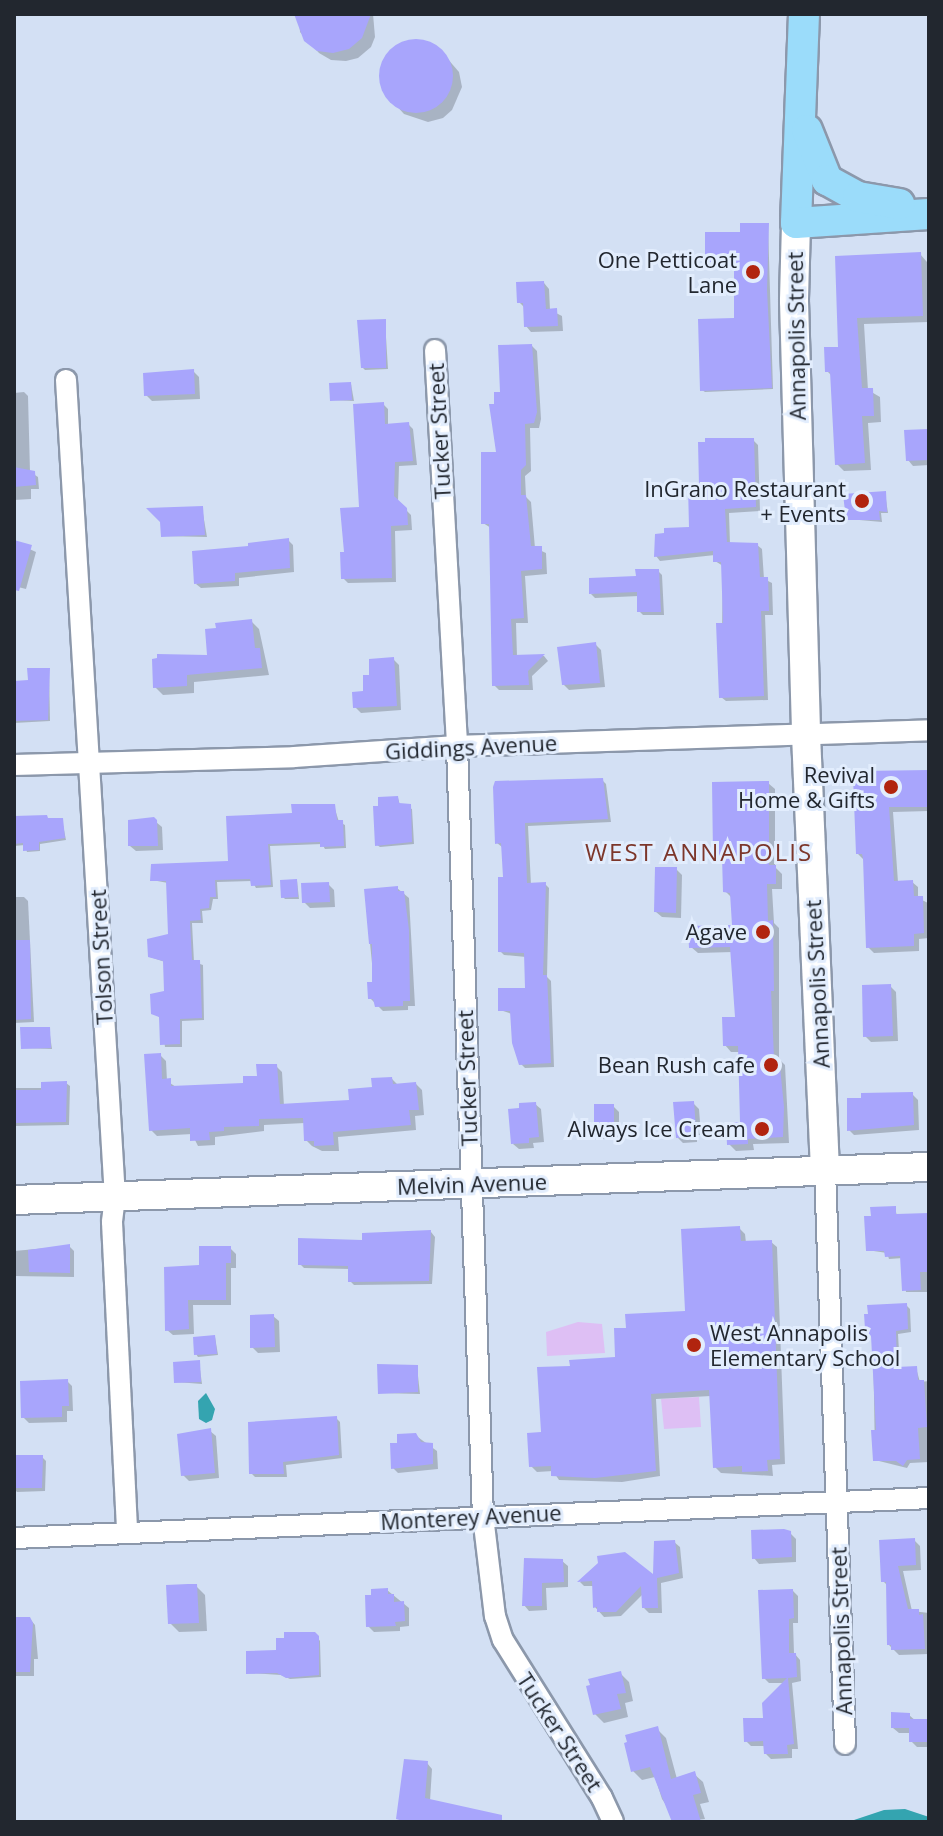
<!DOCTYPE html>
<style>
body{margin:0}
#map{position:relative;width:943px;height:1836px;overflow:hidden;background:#d3e0f4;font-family:"Open Sans",sans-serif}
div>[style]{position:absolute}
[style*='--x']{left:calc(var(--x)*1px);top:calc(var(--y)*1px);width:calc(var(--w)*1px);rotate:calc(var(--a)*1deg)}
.green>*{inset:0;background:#debff4}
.water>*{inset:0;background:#34a4b0}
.shadow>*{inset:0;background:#0003}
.building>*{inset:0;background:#a8a5fc}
.round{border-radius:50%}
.roads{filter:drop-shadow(2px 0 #8c98ab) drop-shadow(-2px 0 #8c98ab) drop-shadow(0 2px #8c98ab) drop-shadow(0 -2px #8c98ab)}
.street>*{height:20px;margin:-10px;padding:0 10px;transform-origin:10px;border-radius:10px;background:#fff}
.secondary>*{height:28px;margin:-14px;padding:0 14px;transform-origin:14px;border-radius:14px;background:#fff}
.primary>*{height:30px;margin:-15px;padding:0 15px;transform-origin:15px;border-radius:15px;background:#9bdcfa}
.dots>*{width:22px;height:22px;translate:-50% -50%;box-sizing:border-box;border:4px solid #e2edfd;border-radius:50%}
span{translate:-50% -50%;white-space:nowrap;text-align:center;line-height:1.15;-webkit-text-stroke:6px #e2edfd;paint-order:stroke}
.poi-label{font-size:22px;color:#22272f}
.right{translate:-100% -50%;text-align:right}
.left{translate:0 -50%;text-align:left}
.street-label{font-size:22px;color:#22272f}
.neighbourhood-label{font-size:24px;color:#7c362a;letter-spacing:2px}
.frame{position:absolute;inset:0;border:16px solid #22272f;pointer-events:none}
</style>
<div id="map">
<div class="green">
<div style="clip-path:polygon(578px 1322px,602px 1324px,605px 1353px,547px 1356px,546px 1332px)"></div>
<div style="clip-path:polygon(699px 1397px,701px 1427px,664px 1429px,661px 1399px)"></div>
</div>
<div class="water">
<div style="clip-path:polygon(206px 1393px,215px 1409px,212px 1420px,206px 1423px,199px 1419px,198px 1401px)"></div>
<div style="clip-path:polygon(905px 1809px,929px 1817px,929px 1822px,848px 1822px,884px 1810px)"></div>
</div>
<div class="shadow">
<div style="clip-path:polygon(299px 14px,373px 14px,375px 37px,371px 47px,358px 58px,346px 61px,331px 60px,319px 53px,300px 32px)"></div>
<div style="clip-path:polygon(414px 41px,440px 50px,459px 72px,462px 87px,452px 110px,443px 118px,428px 122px,404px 114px,385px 93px,381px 81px,386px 56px,397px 46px)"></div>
<div style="clip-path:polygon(768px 225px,773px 389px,705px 392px,702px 390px,736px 320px,736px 264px,707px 261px,742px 234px)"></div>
<div style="clip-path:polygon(920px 254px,927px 262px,929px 322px,864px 324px,868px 390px,880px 397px,881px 422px,868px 423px,871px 470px,844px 471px,837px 464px,832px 376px,827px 371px,841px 348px,837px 258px)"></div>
<div style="clip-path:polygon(544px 283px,549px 289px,550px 310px,562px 316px,563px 331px,531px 332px,526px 326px,525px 308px,519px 302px)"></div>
<div style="clip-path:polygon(385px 321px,388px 369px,365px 370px,363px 368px)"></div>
<div style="clip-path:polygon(532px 346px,537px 351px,541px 419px,539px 428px,530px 428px,531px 471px,525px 476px,526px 497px,531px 502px,535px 548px,546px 553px,547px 574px,525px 576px,528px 623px,516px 623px,517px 656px,544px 656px,548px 661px,532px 676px,533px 690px,499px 690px,494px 685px,491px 528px,483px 523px,499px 454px,497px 406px)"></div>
<div style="clip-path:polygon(193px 371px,199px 377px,200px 399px,152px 401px,146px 395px)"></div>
<div style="clip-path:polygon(351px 384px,354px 401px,332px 400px)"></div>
<div style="clip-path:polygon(24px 392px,28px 396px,30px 472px,38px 477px,39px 489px,31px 489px,31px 499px,14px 500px,14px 393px)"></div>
<div style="clip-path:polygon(383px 404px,388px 409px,388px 425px,408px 424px,413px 429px,417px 465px,399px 466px,398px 502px,411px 515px,412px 530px,395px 531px,396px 582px,348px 583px,343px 578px,346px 554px,361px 509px)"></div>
<div style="clip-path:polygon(929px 431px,929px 465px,913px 466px,908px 460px)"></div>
<div style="clip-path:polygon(753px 440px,758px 445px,760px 511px,729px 513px,730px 544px,757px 545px,762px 549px,764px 579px,772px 583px,773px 615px,765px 615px,768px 700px,726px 701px,721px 697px,723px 566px,715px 561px,715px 555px,660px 561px,656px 556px,691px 529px,701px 488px)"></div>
<div style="clip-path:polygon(885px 493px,888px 513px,881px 513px,882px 522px,848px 519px)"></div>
<div style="clip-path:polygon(202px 508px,207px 537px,163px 536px)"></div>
<div style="clip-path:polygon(288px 540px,293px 545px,294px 572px,239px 578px,239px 586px,201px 588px,196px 584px,251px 548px)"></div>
<div style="clip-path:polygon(14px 542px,36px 552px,26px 589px,14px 586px)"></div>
<div style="clip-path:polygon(658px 571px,662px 575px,664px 615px,643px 615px,639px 611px,639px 596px,595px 598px,591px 594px)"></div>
<div style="clip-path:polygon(251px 621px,259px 629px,269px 675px,194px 682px,194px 693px,163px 695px,155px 687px,159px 660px,209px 657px)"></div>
<div style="clip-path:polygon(595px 644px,601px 650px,605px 687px,569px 690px,563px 684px)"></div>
<div style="clip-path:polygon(393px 659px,399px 665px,401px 710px,361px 713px,355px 707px)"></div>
<div style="clip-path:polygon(49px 670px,50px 721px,14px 723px,14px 698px)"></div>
<div style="clip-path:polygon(929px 772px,929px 811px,893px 812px,898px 882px,912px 882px,918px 887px,918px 898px,928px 903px,929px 938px,919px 939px,919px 951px,874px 953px,868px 947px,864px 860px,858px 854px,863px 778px)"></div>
<div style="clip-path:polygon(602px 780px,606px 784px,611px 822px,528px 826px,531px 885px,545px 884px,549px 888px,547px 977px,551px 981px,554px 1067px,525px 1068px,521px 1064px,512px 1014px,500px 1010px,527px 990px,526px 957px,504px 955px,500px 951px,505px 879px,502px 847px,497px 843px,497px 783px)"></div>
<div style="clip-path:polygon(768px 783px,775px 789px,775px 867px,782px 874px,782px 889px,772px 889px,774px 923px,779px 928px,779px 1059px,785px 1065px,789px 1143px,753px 1144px,754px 1150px,736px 1151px,729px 1144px,742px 1123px,740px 1052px,731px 1052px,725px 1045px,737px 1019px,733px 952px,698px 953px,691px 947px,734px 927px,733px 899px,725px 891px,725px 861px,715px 854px)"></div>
<div style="clip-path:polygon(398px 798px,400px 805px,412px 809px,414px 844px,380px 847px,377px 845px)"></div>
<div style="clip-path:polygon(334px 806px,339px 822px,345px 825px,346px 848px,325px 849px,322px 844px,270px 846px,273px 887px,256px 888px,252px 881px,217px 882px,218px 899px,213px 899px,211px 910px,202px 911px,203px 923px,192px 923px,194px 962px,203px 965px,204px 1020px,182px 1021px,182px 1047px,165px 1047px,161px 1018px,153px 1013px,166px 992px,165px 962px,150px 957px,170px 936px,168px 883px,152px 880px,230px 862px,294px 815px)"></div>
<div style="clip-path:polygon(14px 819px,62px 820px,66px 840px,40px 844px,40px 851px,27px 852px,25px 845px,14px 846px)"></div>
<div style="clip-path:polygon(156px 822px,162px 827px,163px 850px,136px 851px,130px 846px)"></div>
<div style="clip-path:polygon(676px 869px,682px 875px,681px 918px,662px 917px,656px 912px)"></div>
<div style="clip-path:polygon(297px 881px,299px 899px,285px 899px,283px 897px)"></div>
<div style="clip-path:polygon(328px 884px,334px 890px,335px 907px,310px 908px,304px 902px)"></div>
<div style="clip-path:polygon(397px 888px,409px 898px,415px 1006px,408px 1006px,408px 1010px,383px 1011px,370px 998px,374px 984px,370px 943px)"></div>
<div style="clip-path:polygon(14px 897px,24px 897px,28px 901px,34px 1022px,14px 1023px)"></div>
<div style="clip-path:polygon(890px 986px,896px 992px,898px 1041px,871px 1042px,865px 1036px)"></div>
<div style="clip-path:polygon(49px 1029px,52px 1049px,23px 1048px)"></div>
<div style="clip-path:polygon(160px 1055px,166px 1061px,167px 1081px,176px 1087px,245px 1085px,276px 1066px,282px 1072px,284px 1106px,351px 1102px,392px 1079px,399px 1086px,416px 1084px,422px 1090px,424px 1115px,415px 1116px,416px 1130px,338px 1137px,339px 1151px,322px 1151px,312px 1146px,306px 1140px,305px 1123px,264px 1125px,264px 1131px,215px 1137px,215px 1145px,198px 1146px,192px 1134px,157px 1136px,151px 1130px)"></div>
<div style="clip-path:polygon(66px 1083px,70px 1086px,69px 1125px,14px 1126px,14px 1088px,43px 1088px)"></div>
<div style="clip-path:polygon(912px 1094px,918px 1100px,919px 1130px,854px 1135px,849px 1130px,863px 1100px)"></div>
<div style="clip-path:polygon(693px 1103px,699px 1109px,701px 1135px,697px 1135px,697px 1142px,683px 1143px,678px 1138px)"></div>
<div style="clip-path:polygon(535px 1104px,541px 1109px,544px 1142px,533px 1143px,534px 1148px,519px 1149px,513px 1144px)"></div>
<div style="clip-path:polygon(613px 1106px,619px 1112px,619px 1139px,602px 1139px,596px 1134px)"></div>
<div style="clip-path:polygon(895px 1208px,897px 1216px,929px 1215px,929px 1292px,906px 1292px,903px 1258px,889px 1259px,887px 1253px,867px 1250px)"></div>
<div style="clip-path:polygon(739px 1228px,745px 1234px,746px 1243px,771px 1242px,777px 1247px,785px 1464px,772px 1465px,773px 1476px,721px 1473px,715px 1467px,711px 1396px,656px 1399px,660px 1476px,622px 1482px,559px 1480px,553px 1471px,537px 1472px,531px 1466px,572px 1368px,618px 1359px,628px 1330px,687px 1313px)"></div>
<div style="clip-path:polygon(431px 1232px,435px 1237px,432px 1284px,354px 1285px,350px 1281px,350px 1269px,304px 1268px,300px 1264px,364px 1242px)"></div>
<div style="clip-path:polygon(69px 1246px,74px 1251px,74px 1277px,14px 1276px,14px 1251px)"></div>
<div style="clip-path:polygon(230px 1248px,236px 1254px,236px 1268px,231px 1268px,231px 1305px,193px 1305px,194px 1334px,173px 1335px,167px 1330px,201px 1267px)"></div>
<div style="clip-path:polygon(906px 1305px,910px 1309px,911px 1332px,898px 1334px,900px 1368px,916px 1368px,920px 1382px,929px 1381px,929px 1462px,910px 1463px,907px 1468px,875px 1460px,873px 1335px)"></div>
<div style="clip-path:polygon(273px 1316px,279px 1321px,280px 1352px,258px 1353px,252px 1347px)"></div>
<div style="clip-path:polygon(215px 1337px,218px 1355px,198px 1357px,196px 1354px)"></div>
<div style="clip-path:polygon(199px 1362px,202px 1384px,176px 1382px)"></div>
<div style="clip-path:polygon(417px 1367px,420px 1394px,380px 1393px)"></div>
<div style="clip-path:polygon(67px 1381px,72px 1386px,73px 1411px,67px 1411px,67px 1422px,29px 1423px,23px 1417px)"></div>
<div style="clip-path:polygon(336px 1418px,340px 1422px,342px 1458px,286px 1465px,287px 1477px,255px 1477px,251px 1473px)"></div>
<div style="clip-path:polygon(210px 1431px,216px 1436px,219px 1478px,189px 1481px,183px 1475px)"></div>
<div style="clip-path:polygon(415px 1435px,437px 1451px,438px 1469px,398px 1473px,393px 1468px,399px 1445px)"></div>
<div style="clip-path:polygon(14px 1457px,42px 1457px,46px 1461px,45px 1491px,17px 1492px,14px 1489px)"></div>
<div style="clip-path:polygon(790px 1533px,796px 1539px,796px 1562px,759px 1564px,754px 1558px)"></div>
<div style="clip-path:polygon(914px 1540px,920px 1546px,921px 1570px,903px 1571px,912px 1611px,929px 1613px,929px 1654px,899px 1655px,889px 1645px,888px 1586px,883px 1581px)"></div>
<div style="clip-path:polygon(674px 1542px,680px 1547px,683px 1578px,661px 1583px,662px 1613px,649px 1613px,644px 1608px,643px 1594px,621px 1616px,604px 1617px,595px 1607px,594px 1586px,584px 1586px,580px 1582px,600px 1564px,655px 1578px)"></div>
<div style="clip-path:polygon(526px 1560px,562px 1561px,568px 1566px,568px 1587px,546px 1588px,547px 1610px,529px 1611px,524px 1605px)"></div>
<div style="clip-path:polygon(196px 1586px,205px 1595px,207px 1631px,179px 1632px,170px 1623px)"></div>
<div style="clip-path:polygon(387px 1590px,409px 1608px,409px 1626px,400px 1627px,400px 1631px,374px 1632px,368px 1626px)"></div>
<div style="clip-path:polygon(793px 1591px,798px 1596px,798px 1623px,793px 1623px,794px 1653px,800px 1660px,801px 1681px,792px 1683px,798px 1749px,792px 1749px,792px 1758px,771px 1759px,766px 1754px,766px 1746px,751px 1746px,746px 1741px,765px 1720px,785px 1683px,769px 1683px,764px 1678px)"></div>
<div style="clip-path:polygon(14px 1619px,30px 1619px,35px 1625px,38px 1659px,34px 1659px,34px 1676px,14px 1676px)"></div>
<div style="clip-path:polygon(315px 1634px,320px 1641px,321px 1677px,290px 1679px,281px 1675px,248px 1673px)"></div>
<div style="clip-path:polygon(620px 1673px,629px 1682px,633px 1701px,625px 1703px,628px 1717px,604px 1723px,595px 1714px,592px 1687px)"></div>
<div style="clip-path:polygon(909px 1715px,916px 1721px,929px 1722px,929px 1747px,917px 1747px,911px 1741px,911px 1733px,899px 1733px,893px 1728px)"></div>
<div style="clip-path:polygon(657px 1729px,666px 1738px,677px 1779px,694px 1774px,703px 1782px,709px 1802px,700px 1804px,705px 1819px,678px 1822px,662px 1799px,655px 1777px,642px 1780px,633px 1771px)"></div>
<div style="clip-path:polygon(427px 1763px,432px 1769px,430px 1801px,490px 1822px,402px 1822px,398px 1818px)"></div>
</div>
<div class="building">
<div style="clip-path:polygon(294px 14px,371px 14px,362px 38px,349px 49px,333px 53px,317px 51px,304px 41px)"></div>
<div class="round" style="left:379px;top:39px;width:74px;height:74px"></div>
<div style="clip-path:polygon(740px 223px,769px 223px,767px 290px,772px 388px,700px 391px,698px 319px,734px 318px,734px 262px,705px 262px,705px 232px,740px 232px)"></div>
<div style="clip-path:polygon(921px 252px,923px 316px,857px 318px,862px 388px,873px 388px,874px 416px,862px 416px,865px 463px,835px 465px,830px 372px,825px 372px,824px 347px,838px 347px,835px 256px)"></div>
<div style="clip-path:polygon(544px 281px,546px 309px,557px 308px,558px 326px,524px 327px,523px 303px,517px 303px,516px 282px)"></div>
<div style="clip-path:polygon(386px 319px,386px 368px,361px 368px,357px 320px)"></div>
<div style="clip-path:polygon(532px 344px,537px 412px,534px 423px,525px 424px,526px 465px,521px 470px,521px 495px,526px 495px,531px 546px,542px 546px,542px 569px,521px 571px,524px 618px,511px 619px,513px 655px,545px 654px,528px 671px,529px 685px,492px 686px,489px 524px,481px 524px,481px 452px,496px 452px,489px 404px,494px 404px,494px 392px,500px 392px,498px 345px)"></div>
<div style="clip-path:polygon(194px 369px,195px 394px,144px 396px,143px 373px)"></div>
<div style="clip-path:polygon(351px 382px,352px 400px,330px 401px,329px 383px)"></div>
<div style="clip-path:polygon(384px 402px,385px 424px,409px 422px,413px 461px,395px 462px,394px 496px,407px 508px,408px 525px,391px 526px,392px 578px,341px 579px,340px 552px,344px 552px,340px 508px,359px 507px,353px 404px)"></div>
<div style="clip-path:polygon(929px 429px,929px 460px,906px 461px,904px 430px)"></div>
<div style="clip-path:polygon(705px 438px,754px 438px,756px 507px,725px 509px,727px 542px,758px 543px,760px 577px,768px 577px,769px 611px,761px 611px,764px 696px,719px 698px,716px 623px,723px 623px,721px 562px,713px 562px,713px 551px,654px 557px,655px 534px,664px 533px,664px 528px,689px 527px,688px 486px,699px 486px,698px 442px,705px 442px)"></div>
<div style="clip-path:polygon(14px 467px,35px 471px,36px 485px,14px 487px)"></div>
<div style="clip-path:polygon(886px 491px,887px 512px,879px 511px,880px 520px,846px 520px,843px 494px)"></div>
<div style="clip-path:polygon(203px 506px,205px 535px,161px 537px,160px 522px,146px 508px)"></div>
<div style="clip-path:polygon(289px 538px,290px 568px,235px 573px,235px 581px,194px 584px,192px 551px,248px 546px,248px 543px)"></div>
<div style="clip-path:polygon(14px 540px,32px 545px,19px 591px,14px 590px)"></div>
<div style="clip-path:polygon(635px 569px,659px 569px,661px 612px,637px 612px,637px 592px,589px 594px,589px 578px,636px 576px)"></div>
<div style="clip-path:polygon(252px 619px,255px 648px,260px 648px,262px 668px,187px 675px,187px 686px,153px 688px,152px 659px,157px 658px,157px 654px,207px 655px,205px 629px,216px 628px,215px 623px)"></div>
<div style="clip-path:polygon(596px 642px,600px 683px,562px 685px,557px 647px)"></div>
<div style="clip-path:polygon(394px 657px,397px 706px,353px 708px,352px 692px,363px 691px,363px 675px,369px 675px,369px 659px)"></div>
<div style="clip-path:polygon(27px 668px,50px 668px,48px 720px,14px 721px,14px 681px,28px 680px)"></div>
<div style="clip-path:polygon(929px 770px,929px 807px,889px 807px,894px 881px,913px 880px,914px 896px,923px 896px,924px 933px,914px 934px,914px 946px,866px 948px,863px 858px,862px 854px,856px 854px,853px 776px,861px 776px,861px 771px)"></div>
<div style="clip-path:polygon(603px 778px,608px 819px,525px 823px,527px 883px,546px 882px,543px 975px,547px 975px,551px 1063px,519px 1065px,512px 1043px,510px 1011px,498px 1011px,498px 988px,525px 988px,524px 953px,498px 952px,498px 877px,503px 877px,501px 843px,495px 844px,493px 787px,495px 781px)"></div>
<div style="clip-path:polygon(769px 781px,769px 865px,776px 865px,776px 884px,767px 884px,768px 921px,773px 920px,774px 991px,771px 991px,774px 1057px,779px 1057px,784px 1107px,783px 1137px,748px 1139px,748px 1144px,727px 1145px,726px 1122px,740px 1122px,738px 1046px,723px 1046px,722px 1017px,735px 1017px,730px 947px,689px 948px,688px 926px,732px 925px,730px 893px,723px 892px,722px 857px,713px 855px,712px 782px)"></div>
<div style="clip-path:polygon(398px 796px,399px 803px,411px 804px,412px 842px,375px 846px,373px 806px,378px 806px,378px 797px)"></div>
<div style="clip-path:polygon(291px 804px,335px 804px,337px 820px,343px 820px,344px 846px,320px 847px,320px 842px,268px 844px,271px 885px,251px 886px,250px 879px,215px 880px,216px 897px,210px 897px,209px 908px,200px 909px,201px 920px,190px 921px,192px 960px,200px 960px,202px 1018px,180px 1019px,180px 1044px,160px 1045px,159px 1017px,151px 1014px,150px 994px,164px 991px,163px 961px,148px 957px,147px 939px,168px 934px,166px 881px,150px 881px,151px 864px,228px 861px,226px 816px,292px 813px)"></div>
<div style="clip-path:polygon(47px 815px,48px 818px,63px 818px,65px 838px,39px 842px,39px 850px,23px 851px,23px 843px,14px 844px,14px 816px)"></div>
<div style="clip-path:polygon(154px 817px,157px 820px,158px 846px,128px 846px,128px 820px)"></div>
<div style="clip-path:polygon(655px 867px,677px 867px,676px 913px,654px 912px)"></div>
<div style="clip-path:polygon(297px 879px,298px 897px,281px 898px,280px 880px)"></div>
<div style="clip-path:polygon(329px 882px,330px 902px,302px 903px,301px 883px)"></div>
<div style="clip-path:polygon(398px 886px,398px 891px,404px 891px,409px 930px,410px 1001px,403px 1001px,403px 1006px,375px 1007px,373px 999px,368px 999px,367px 982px,372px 982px,372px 944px,369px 944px,364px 889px)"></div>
<div style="clip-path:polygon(14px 940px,30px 940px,31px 1019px,14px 1020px)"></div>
<div style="clip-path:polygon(891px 984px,893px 1036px,863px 1037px,862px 985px)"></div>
<div style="clip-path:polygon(20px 1027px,50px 1027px,51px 1048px,21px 1049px)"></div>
<div style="clip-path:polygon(161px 1053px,162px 1079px,171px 1078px,171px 1086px,243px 1083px,243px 1076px,257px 1076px,256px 1064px,277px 1064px,280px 1104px,349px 1100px,348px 1089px,372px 1087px,371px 1078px,392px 1077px,393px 1084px,416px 1082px,419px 1110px,409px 1110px,411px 1125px,333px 1132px,334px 1145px,314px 1146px,314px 1141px,304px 1141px,303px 1118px,259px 1119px,259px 1126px,224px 1127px,224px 1131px,209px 1132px,210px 1140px,190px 1141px,190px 1128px,149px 1131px,144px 1054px)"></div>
<div style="clip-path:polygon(67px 1081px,66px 1122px,14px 1123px,14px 1090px,41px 1090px,41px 1082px)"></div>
<div style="clip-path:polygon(913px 1092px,914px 1125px,847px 1131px,847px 1098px,861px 1098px,861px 1093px)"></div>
<div style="clip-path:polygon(694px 1101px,696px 1130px,692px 1130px,692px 1137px,676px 1138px,673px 1102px)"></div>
<div style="clip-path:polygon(536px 1102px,539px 1137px,529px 1138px,529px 1143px,511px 1144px,508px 1109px,519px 1108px,519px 1103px)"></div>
<div style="clip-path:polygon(594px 1104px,614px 1104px,614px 1134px,594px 1135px)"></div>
<div style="clip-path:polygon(896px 1206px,896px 1214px,929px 1213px,929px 1272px,920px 1272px,921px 1290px,902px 1291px,900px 1256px,885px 1257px,884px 1251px,866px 1251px,864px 1216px,871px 1216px,870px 1207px)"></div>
<div style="clip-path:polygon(740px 1226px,741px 1241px,772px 1240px,780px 1459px,767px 1460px,768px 1471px,742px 1472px,742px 1466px,713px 1468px,709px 1390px,651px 1394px,656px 1471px,595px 1478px,551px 1476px,551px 1466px,529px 1467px,527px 1433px,541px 1432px,537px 1367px,570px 1366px,569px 1360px,615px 1357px,614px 1328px,626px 1328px,625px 1314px,685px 1311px,681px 1229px)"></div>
<div style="clip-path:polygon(431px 1230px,429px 1281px,348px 1282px,348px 1266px,298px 1265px,298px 1238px,362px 1240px,362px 1233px)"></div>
<div style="clip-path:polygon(70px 1244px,70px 1273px,29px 1272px,28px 1250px)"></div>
<div style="clip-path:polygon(199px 1246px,231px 1246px,231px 1263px,226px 1263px,226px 1300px,188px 1300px,189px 1329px,165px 1331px,164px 1267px,199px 1265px)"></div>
<div style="clip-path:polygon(907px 1303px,908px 1329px,896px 1331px,897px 1367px,917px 1366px,918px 1380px,924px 1380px,927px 1427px,918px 1428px,920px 1459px,907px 1460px,903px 1466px,896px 1461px,873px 1461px,871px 1430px,876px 1430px,871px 1336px,865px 1329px,864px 1314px,868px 1314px,867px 1305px)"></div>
<div style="clip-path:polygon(274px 1314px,275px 1347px,250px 1348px,250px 1315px)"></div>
<div style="clip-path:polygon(215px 1335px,217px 1354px,194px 1355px,193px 1337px)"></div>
<div style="clip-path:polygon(200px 1360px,201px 1382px,174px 1383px,173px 1362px)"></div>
<div style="clip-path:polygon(377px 1364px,418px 1365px,418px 1392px,378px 1394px)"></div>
<div style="clip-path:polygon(68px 1379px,69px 1406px,62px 1406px,62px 1417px,21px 1418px,20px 1381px)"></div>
<div style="clip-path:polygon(337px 1416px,339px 1455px,283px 1462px,284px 1474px,249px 1474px,248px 1422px)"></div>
<div style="clip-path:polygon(211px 1428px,215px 1473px,181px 1476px,177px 1434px)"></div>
<div style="clip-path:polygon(416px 1433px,421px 1442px,433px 1443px,433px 1464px,391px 1469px,390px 1443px,397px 1443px,397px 1434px)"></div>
<div style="clip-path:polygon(14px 1455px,43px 1455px,42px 1488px,14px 1488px)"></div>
<div style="clip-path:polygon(784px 1529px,791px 1531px,792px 1557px,752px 1559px,751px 1530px)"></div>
<div style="clip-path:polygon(915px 1538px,916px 1565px,898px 1566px,908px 1609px,919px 1609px,919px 1615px,923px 1614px,925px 1649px,891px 1650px,891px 1645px,887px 1645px,886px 1582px,881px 1582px,879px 1540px)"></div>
<div style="clip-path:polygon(675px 1540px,679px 1573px,657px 1578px,658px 1608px,642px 1608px,641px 1586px,616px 1612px,597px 1612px,597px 1607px,593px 1608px,592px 1581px,577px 1582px,598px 1563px,597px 1556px,625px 1552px,653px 1574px,654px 1541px)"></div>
<div style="clip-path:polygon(524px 1558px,563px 1559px,564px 1582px,542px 1583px,542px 1606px,522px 1606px)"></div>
<div style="clip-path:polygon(188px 1584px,197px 1584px,199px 1623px,168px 1624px,166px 1585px)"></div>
<div style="clip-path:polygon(388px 1588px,388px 1594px,394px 1594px,394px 1602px,404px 1601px,405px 1621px,395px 1622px,396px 1626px,366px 1627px,365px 1595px,371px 1595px,371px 1589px)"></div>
<div style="clip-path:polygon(793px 1589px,794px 1618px,789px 1619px,789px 1653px,796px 1653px,797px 1677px,788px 1678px,794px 1744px,787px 1745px,788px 1754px,764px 1754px,763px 1741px,744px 1742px,743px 1718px,763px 1718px,762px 1703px,787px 1678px,762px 1679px,758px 1590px)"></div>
<div style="clip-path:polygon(14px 1617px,30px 1617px,33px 1623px,30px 1672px,14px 1672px)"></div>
<div style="clip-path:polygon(284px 1632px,315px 1632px,319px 1636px,319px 1675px,286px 1678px,277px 1673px,246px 1674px,246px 1651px,276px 1650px,276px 1638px,284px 1638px)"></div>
<div style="clip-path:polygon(621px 1671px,626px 1693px,617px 1694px,621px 1709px,593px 1715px,586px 1686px,590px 1685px,588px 1679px)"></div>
<div style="clip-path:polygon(891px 1712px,910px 1713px,910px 1719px,929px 1719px,929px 1742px,909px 1742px,909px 1728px,891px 1728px)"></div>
<div style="clip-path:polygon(658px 1726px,671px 1779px,695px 1771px,701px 1793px,693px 1795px,701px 1822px,672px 1822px,650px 1767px,631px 1772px,624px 1743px,627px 1742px,625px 1735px)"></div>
<div style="clip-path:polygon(404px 1759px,428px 1761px,425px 1798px,502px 1815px,502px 1822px,406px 1822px,396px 1819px)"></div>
</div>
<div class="roads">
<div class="street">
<div style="--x:435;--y:350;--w:397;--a:86.8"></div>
<div style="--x:457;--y:746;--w:770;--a:88.07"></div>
<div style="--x:483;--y:1516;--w:101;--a:83.2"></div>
<div style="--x:495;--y:1616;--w:25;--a:72"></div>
<div style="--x:503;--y:1640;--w:186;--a:57.9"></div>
<div style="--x:602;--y:1798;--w:26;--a:65"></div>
<div style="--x:66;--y:380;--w:818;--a:86.57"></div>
<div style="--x:115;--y:1197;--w:25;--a:97"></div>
<div style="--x:112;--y:1222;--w:311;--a:87.2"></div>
<div style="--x:14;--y:765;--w:280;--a:-1.6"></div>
<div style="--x:294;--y:757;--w:163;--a:-3.9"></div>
<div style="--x:457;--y:746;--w:472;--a:-1.9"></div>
<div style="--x:825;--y:1170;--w:574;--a:88"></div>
<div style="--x:14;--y:1538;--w:916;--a:-2.5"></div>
</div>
<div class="secondary">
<div style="--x:796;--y:223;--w:78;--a:91.5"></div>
<div style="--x:794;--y:301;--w:434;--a:88.4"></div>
<div style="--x:806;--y:735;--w:435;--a:87.5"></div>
<div style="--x:14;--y:1200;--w:916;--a:-2.07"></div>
</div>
<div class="primary">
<div style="--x:804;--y:14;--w:209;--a:92.2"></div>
<div style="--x:796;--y:223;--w:133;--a:-3.9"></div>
<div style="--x:807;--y:130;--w:54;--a:68.2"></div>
<div style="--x:827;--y:180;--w:35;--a:29"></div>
<div style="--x:858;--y:197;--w:42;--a:9.7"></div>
</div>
</div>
<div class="dots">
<div style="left:753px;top:272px;background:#b1240f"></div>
<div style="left:862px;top:501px;background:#b1240f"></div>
<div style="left:891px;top:787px;background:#b1240f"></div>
<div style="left:763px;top:932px;background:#b1240f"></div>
<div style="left:771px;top:1065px;background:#b1240f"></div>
<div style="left:762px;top:1129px;background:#b1240f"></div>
<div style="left:694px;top:1345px;background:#b1240f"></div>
</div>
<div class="poi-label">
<span class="right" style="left:737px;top:272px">One Petticoat<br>Lane</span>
<span class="right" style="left:846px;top:501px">InGrano Restaurant<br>+ Events</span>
<span class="right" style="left:875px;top:787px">Revival<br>Home &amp; Gifts</span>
<span class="right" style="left:747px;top:932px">Agave</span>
<span class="right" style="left:755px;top:1065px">Bean Rush cafe</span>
<span class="right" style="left:746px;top:1129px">Always Ice Cream</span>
<span class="left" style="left:710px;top:1345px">West Annapolis<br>Elementary School</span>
</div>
<div class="street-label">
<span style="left:796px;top:336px;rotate:-91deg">Annapolis Street</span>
<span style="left:439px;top:431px;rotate:-93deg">Tucker Street</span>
<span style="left:471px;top:747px;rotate:-3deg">Giddings Avenue</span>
<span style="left:101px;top:957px;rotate:-93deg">Tolson Street</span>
<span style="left:817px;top:984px;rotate:-93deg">Annapolis Street</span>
<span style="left:467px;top:1078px;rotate:-92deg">Tucker Street</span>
<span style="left:472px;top:1184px;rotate:-2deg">Melvin Avenue</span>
<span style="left:471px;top:1517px;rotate:-3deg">Monterey Avenue</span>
<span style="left:841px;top:1631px;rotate:-92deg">Annapolis Street</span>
<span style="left:560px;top:1732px;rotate:57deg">Tucker Street</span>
</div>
<div class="neighbourhood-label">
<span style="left:699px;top:852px">WEST ANNAPOLIS</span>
</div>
<div class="frame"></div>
</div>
